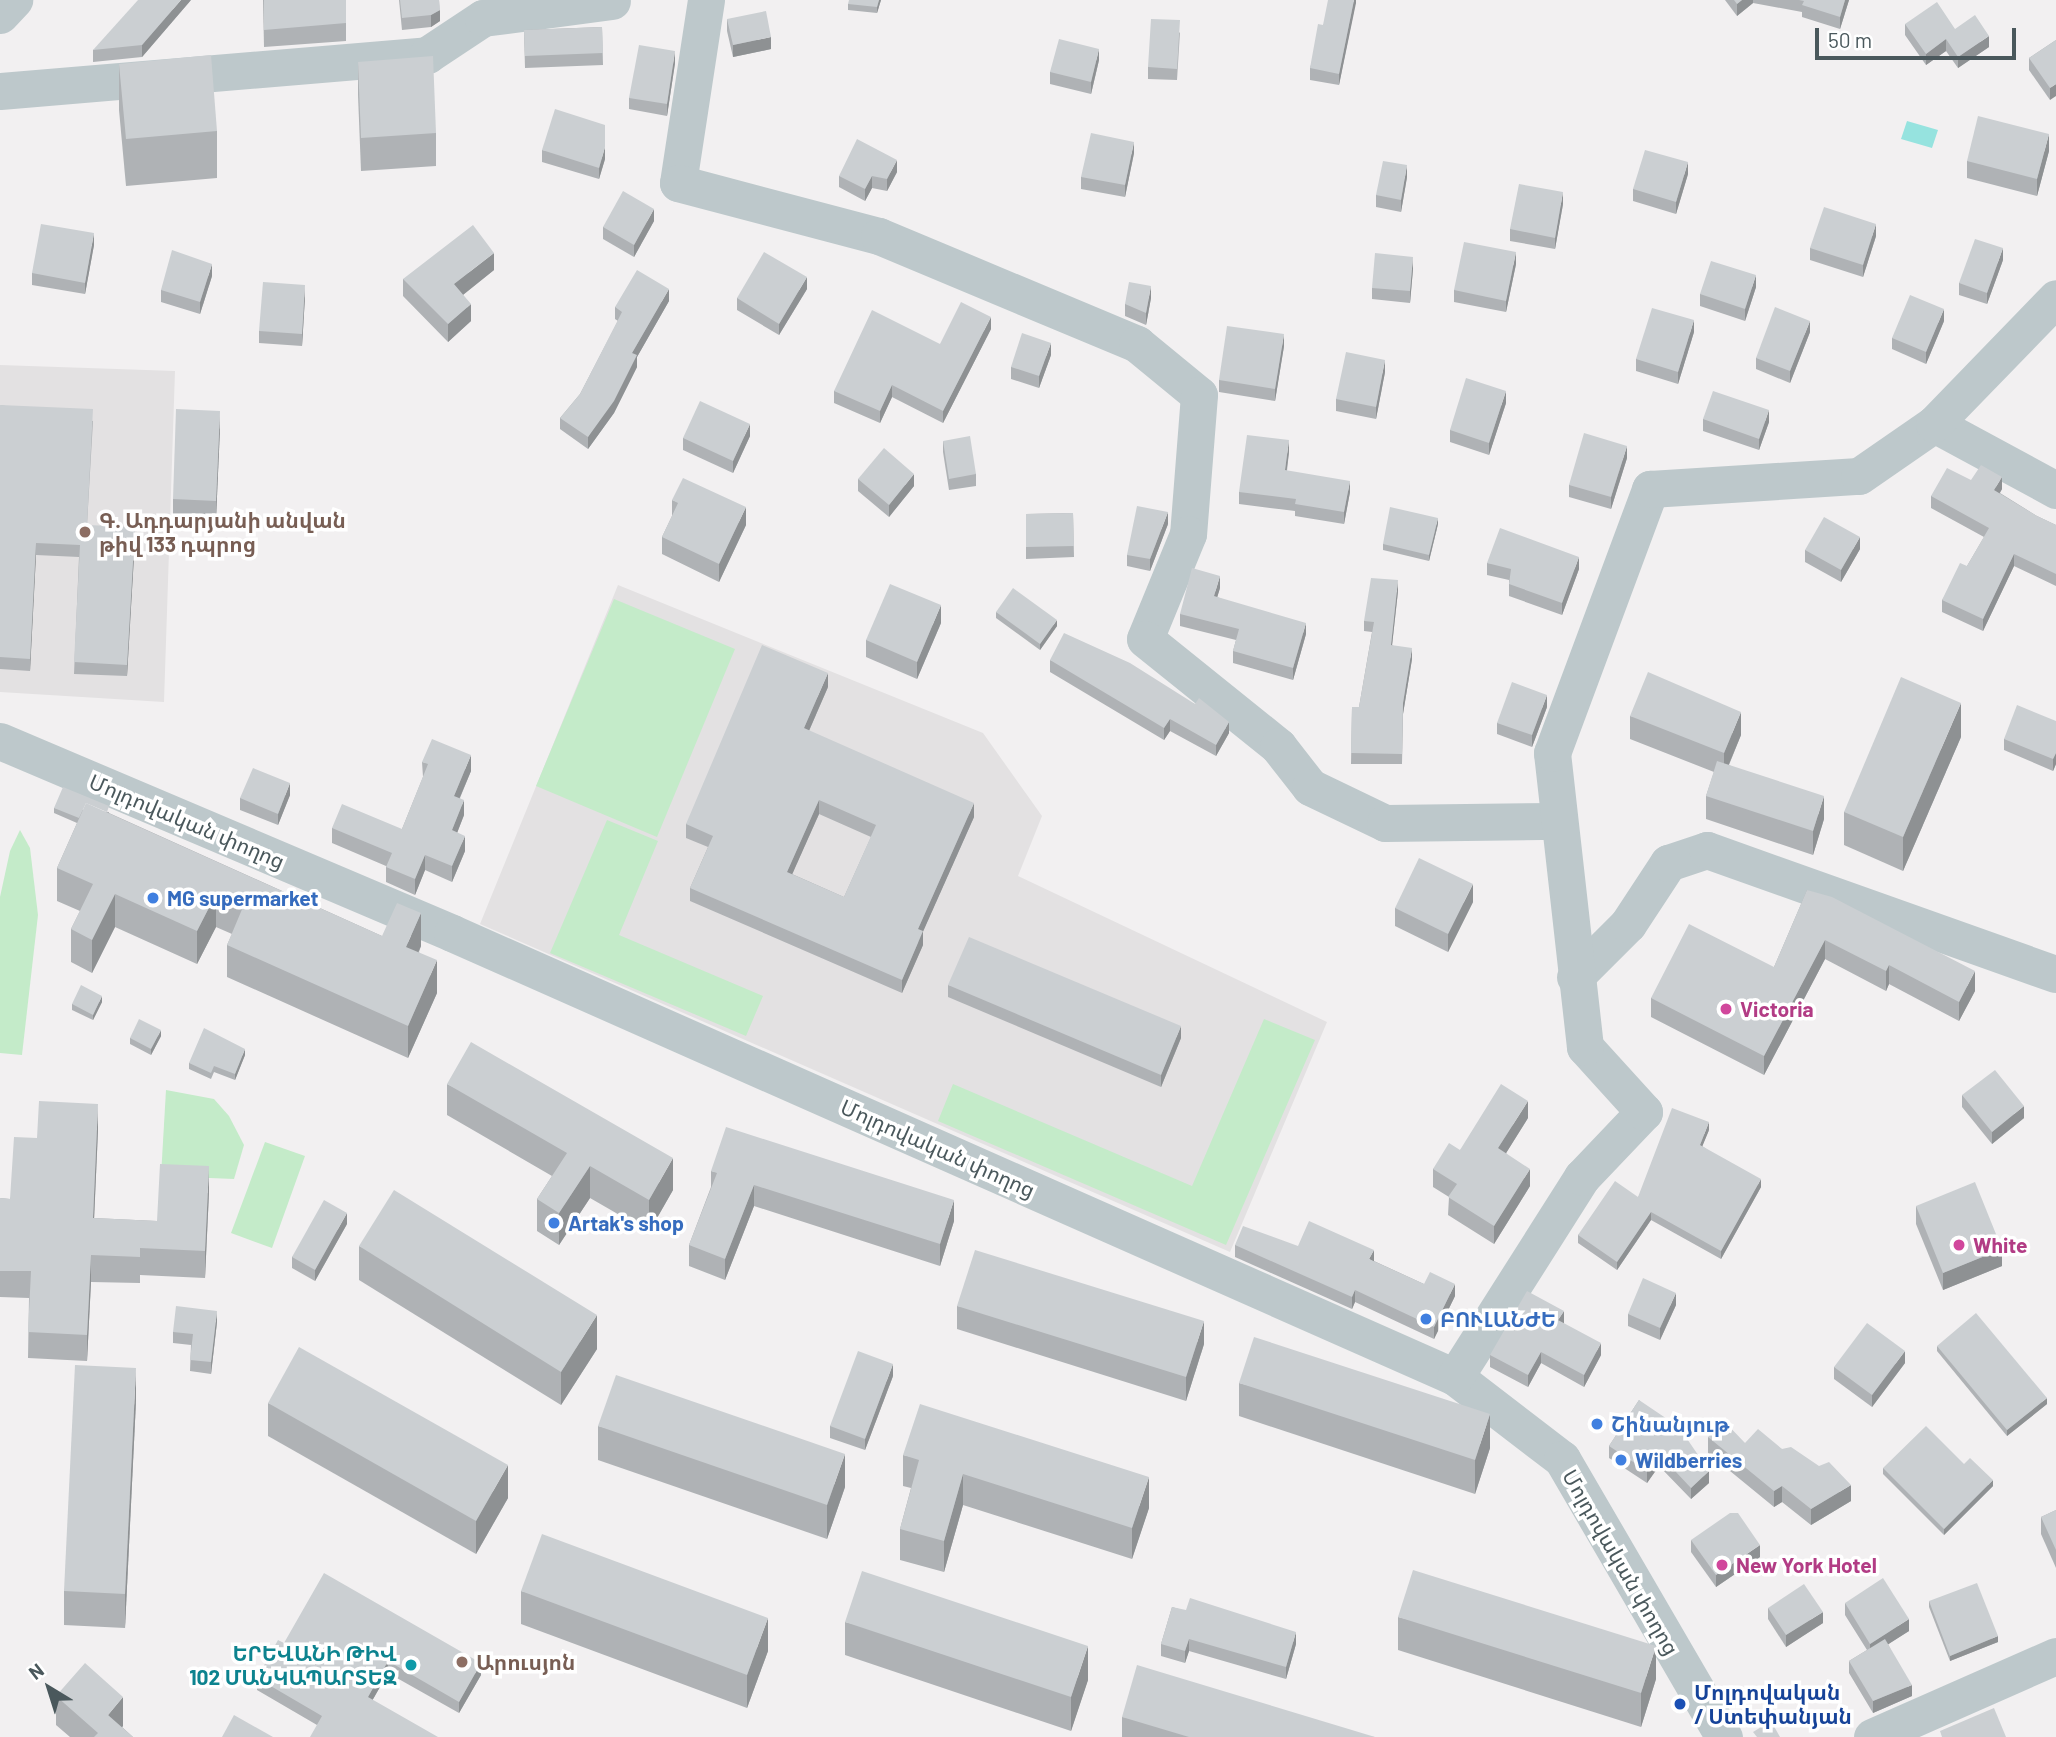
<!DOCTYPE html>
<meta charset="utf-8">
<style>
body{margin:0}
#map{position:relative;width:2056px;height:1737px;overflow:hidden;background:#f2f0f1;font-family:Barlow,"Noto Sans Armenian",sans-serif}
div>[style]{position:absolute}
[style*='--x']{left:calc(var(--x)*1px);top:calc(var(--y)*1px);width:calc(var(--w)*1px);rotate:calc(var(--a)*1deg)}
.education>*{inset:0;background:#e3e1e2}
.green>*{inset:0;background:#c4ebc9}
.water>*{inset:0;background:#96e3df}
.minor>*{height:37px;margin:-18.5px;padding:0 18.5px;transform-origin:18.5px;border-radius:18.5px;background:#bdc8cb}
.wall>*{inset:0;background:#afb2b5}
.shaded-wall>*{inset:0;background:#8e9193}
.building>*{inset:0;background:#cbcfd2}
.dots>*{width:19px;height:19px;translate:-50% -50%;box-sizing:border-box;border:4px solid #fff;border-radius:50%}
span{translate:-50% -50%;white-space:nowrap;text-align:center;line-height:1.15;-webkit-text-stroke:7px #fff;paint-order:stroke}
.education-label{font-size:21px;color:#785e54;font-weight:700}
.left{translate:0 -50%;text-align:left}
.street-label{font-size:21px;color:#4a585c}
.shop-label{font-size:21px;color:#366cbe;font-weight:700}
.hotel-label{font-size:21px;color:#b23c85;font-weight:700}
.culture-label{font-size:21px;color:#0d838f;font-weight:700}
.right{translate:-100% -50%;text-align:right}
.transit-label{font-size:21px;color:#164399;font-weight:700}
.north{position:absolute;left:14px;top:1653px;width:70px;height:70px;-webkit-text-stroke:5px #fff;paint-order:stroke;rotate:322deg;font-size:19px;font-weight:700;line-height:28px;text-align:center;color:#4a585c}
.north::after{content:'';display:block;margin:auto;width:24px;height:32px;background:#4a585c;clip-path:polygon(50% 0,100% 100%,50% 72%,0 100%)}
.scale{position:absolute;left:1815px;top:28px;width:201px;height:32px;box-sizing:border-box;border:4px solid #4a585c;border-top:0;padding-left:9px;font-size:21px;line-height:24px;white-space:nowrap;color:#4a585c;-webkit-text-stroke:5px #fff;paint-order:stroke}
</style>
<div id="map">
<div class="education">
<div style="clip-path:polygon(0 365px,175px 371px,164px 702px,0 692px)"></div>
<div style="clip-path:polygon(618px 585px,983px 733px,1042px 816px,1018px 876px,1327px 1022px,1230px 1252px,480px 924px)"></div>
</div>
<div class="green">
<div style="clip-path:polygon(614px 599px,735px 649px,657px 837px,536px 786px)"></div>
<div style="clip-path:polygon(607px 820px,658px 841px,619px 935px,763px 996px,746px 1036px,550px 953px)"></div>
<div style="clip-path:polygon(20px 830px,30px 848px,38px 915px,22px 1055px,0 1053px,0 897px,10px 851px)"></div>
<div style="clip-path:polygon(1264px 1019px,1315px 1040px,1226px 1245px,938px 1121px,953px 1084px,1192px 1186px)"></div>
<div style="clip-path:polygon(166px 1090px,214px 1099px,229px 1116px,244px 1145px,234px 1179px,161px 1176px)"></div>
<div style="clip-path:polygon(265px 1142px,305px 1156px,272px 1248px,231px 1233px)"></div>
</div>
<div class="water">
<div style="clip-path:polygon(1907px 121px,1938px 130px,1932px 148px,1901px 139px)"></div>
</div>
<div class="minor">
<div style="--x:706;--y:0;--w:185;--a:98.7"></div>
<div style="--x:678;--y:183;--w:208;--a:14.8"></div>
<div style="--x:879;--y:236;--w:280;--a:22.7"></div>
<div style="--x:1137;--y:344;--w:80;--a:39.4"></div>
<div style="--x:1199;--y:395;--w:139;--a:94.5"></div>
<div style="--x:1188;--y:534;--w:113;--a:112.3"></div>
<div style="--x:1145;--y:639;--w:171;--a:38.8"></div>
<div style="--x:1278;--y:746;--w:52;--a:52"></div>
<div style="--x:1310;--y:787;--w:83;--a:25.6"></div>
<div style="--x:1385;--y:823;--w:174;--a:-0.7"></div>
<div style="--x:0;--y:15;--w:21;--a:-47"></div>
<div style="--x:0;--y:91;--w:429;--a:-4.8"></div>
<div style="--x:427;--y:55;--w:67;--a:-33.5"></div>
<div style="--x:483;--y:18;--w:130;--a:-7.5"></div>
<div style="--x:1934;--y:424;--w:139;--a:28.4"></div>
<div style="--x:0;--y:741;--w:491;--a:23"></div>
<div style="--x:452;--y:933;--w:1097;--a:23.88"></div>
<div style="--x:1455;--y:1377;--w:135;--a:37.5"></div>
<div style="--x:1562;--y:1459;--w:322;--a:59.8"></div>
<div style="--x:1575;--y:977;--w:75;--a:-45"></div>
<div style="--x:1628;--y:924;--w:73;--a:-56.7"></div>
<div style="--x:1668;--y:863;--w:41;--a:-18.4"></div>
<div style="--x:1707;--y:850;--w:370;--a:19.6"></div>
<div style="--x:1455;--y:1377;--w:237;--a:-57.6"></div>
<div style="--x:1582;--y:1177;--w:90;--a:-46.4"></div>
<div style="--x:1644;--y:1112;--w:88;--a:-132.2"></div>
<div style="--x:1585;--y:1047;--w:296;--a:-96.4"></div>
<div style="--x:1552;--y:753;--w:282;--a:-69.6"></div>
<div style="--x:1650;--y:489;--w:209;--a:-3.6"></div>
<div style="--x:1859;--y:476;--w:91;--a:-34.7"></div>
<div style="--x:1934;--y:424;--w:175;--a:-45.9"></div>
<div style="--x:1872;--y:1737;--w:201;--a:-23.8"></div>
</div>
<div class="wall">
<div style="clip-path:polygon(191px 0,142px 57px,93px 62px,93px 50px)"></div>
<div style="clip-path:polygon(263px 0,346px 0,346px 41px,264px 47px)"></div>
<div style="clip-path:polygon(399px 0,439px 0,440px 21px,431px 27px,402px 30px)"></div>
<div style="clip-path:polygon(881px 0,877px 13px,848px 10px,848px 4px)"></div>
<div style="clip-path:polygon(1356px 0,1339px 85px,1310px 80px,1310px 68px,1323px 25px)"></div>
<div style="clip-path:polygon(1725px 0,1849px 0,1840px 29px,1802px 17px,1802px 12px,1753px 3px,1737px 16px)"></div>
<div style="clip-path:polygon(727px 19px,771px 49px,733px 57px,727px 31px)"></div>
<div style="clip-path:polygon(1905px 24px,1955px 29px,1989px 47px,1958px 68px,1946px 51px,1926px 65px,1905px 35px)"></div>
<div style="clip-path:polygon(602px 27px,603px 65px,525px 68px,524px 30px)"></div>
<div style="clip-path:polygon(1180px 32px,1177px 80px,1148px 79px,1148px 67px)"></div>
<div style="clip-path:polygon(2056px 40px,2050px 100px,2029px 70px,2029px 58px)"></div>
<div style="clip-path:polygon(1099px 60px,1091px 94px,1050px 84px,1050px 72px)"></div>
<div style="clip-path:polygon(358px 62px,436px 133px,436px 166px,361px 171px,358px 95px)"></div>
<div style="clip-path:polygon(675px 63px,667px 116px,629px 109px,629px 98px)"></div>
<div style="clip-path:polygon(119px 64px,217px 131px,217px 178px,126px 186px,119px 110px)"></div>
<div style="clip-path:polygon(542px 150px,605px 159px,599px 179px,542px 162px)"></div>
<div style="clip-path:polygon(2049px 151px,2037px 196px,1967px 178px,1967px 161px)"></div>
<div style="clip-path:polygon(1134px 153px,1125px 197px,1081px 189px,1081px 177px)"></div>
<div style="clip-path:polygon(897px 172px,887px 191px,872px 188px,865px 201px,839px 187px,839px 176px)"></div>
<div style="clip-path:polygon(1688px 174px,1676px 214px,1633px 201px,1633px 189px)"></div>
<div style="clip-path:polygon(1407px 177px,1401px 212px,1376px 207px,1376px 195px)"></div>
<div style="clip-path:polygon(1563px 204px,1555px 249px,1510px 241px,1510px 229px)"></div>
<div style="clip-path:polygon(654px 221px,634px 257px,603px 239px,603px 227px)"></div>
<div style="clip-path:polygon(1876px 236px,1863px 277px,1810px 260px,1810px 248px)"></div>
<div style="clip-path:polygon(94px 245px,85px 294px,32px 285px,32px 273px)"></div>
<div style="clip-path:polygon(2003px 260px,1987px 304px,1959px 295px,1959px 283px)"></div>
<div style="clip-path:polygon(1516px 264px,1506px 312px,1454px 302px,1454px 290px)"></div>
<div style="clip-path:polygon(1413px 269px,1410px 303px,1372px 299px,1372px 288px)"></div>
<div style="clip-path:polygon(494px 270px,463px 295px,471px 321px,448px 342px,403px 296px,403px 279px)"></div>
<div style="clip-path:polygon(212px 276px,200px 314px,161px 302px,161px 290px)"></div>
<div style="clip-path:polygon(1756px 287px,1745px 321px,1700px 306px,1700px 294px)"></div>
<div style="clip-path:polygon(807px 289px,779px 335px,737px 310px,737px 298px)"></div>
<div style="clip-path:polygon(305px 297px,302px 346px,259px 343px,259px 331px)"></div>
<div style="clip-path:polygon(1151px 298px,1146px 325px,1125px 316px,1125px 304px)"></div>
<div style="clip-path:polygon(669px 301px,637px 357px,637px 367px,614px 413px,588px 449px,560px 429px,560px 418px,580px 394px,618px 321px,615px 319px,615px 307px)"></div>
<div style="clip-path:polygon(1944px 321px,1926px 364px,1892px 349px,1892px 338px)"></div>
<div style="clip-path:polygon(991px 329px,943px 423px,892px 397px,880px 423px,834px 403px,834px 391px,940px 344px)"></div>
<div style="clip-path:polygon(1694px 332px,1678px 384px,1636px 371px,1636px 359px)"></div>
<div style="clip-path:polygon(1810px 332px,1790px 383px,1756px 369px,1756px 358px)"></div>
<div style="clip-path:polygon(1284px 346px,1275px 401px,1219px 392px,1219px 380px)"></div>
<div style="clip-path:polygon(1051px 355px,1039px 388px,1011px 379px,1011px 367px)"></div>
<div style="clip-path:polygon(1385px 372px,1376px 419px,1336px 411px,1336px 399px)"></div>
<div style="clip-path:polygon(1506px 403px,1489px 455px,1450px 442px,1450px 430px)"></div>
<div style="clip-path:polygon(0 405px,93px 421px,87px 525px,135px 539px,127px 676px,74px 674px,79px 557px,36px 555px,30px 671px,0 669px)"></div>
<div style="clip-path:polygon(1703px 419px,1769px 422px,1759px 450px,1703px 431px)"></div>
<div style="clip-path:polygon(220px 428px,216px 519px,173px 517px,173px 499px)"></div>
<div style="clip-path:polygon(750px 436px,733px 473px,683px 450px,683px 438px)"></div>
<div style="clip-path:polygon(943px 441px,976px 474px,976px 486px,949px 490px,943px 452px)"></div>
<div style="clip-path:polygon(1289px 452px,1287px 471px,1350px 492px,1344px 524px,1295px 516px,1295px 511px,1239px 504px,1239px 492px)"></div>
<div style="clip-path:polygon(1627px 458px,1611px 509px,1569px 497px,1569px 485px)"></div>
<div style="clip-path:polygon(858px 479px,914px 486px,889px 517px,858px 491px)"></div>
<div style="clip-path:polygon(1971px 480px,2002px 489px,2000px 493px,2037px 516px,2056px 525px,2056px 586px,2014px 566px,1983px 631px,1942px 612px,1942px 600px,1967px 566px,1984px 537px,1931px 508px,1931px 496px)"></div>
<div style="clip-path:polygon(672px 500px,746px 525px,719px 582px,662px 554px,662px 537px,672px 516px)"></div>
<div style="clip-path:polygon(1073px 513px,1074px 557px,1026px 559px,1026px 514px)"></div>
<div style="clip-path:polygon(1168px 524px,1150px 571px,1127px 566px,1127px 555px)"></div>
<div style="clip-path:polygon(1438px 524px,1429px 561px,1383px 550px,1383px 544px)"></div>
<div style="clip-path:polygon(1860px 549px,1841px 582px,1805px 562px,1805px 550px)"></div>
<div style="clip-path:polygon(1487px 563px,1579px 569px,1562px 615px,1509px 596px,1509px 580px,1487px 575px)"></div>
<div style="clip-path:polygon(1220px 588px,1217px 597px,1306px 634px,1293px 680px,1233px 663px,1233px 651px,1236px 640px,1180px 626px,1180px 614px)"></div>
<div style="clip-path:polygon(1398px 591px,1392px 645px,1412px 659px,1403px 714px,1402px 764px,1351px 764px,1352px 707px,1359px 707px,1372px 632px,1364px 631px,1364px 621px)"></div>
<div style="clip-path:polygon(996px 612px,1057px 626px,1040px 650px,996px 618px)"></div>
<div style="clip-path:polygon(941px 623px,917px 679px,866px 657px,866px 640px)"></div>
<div style="clip-path:polygon(1050px 660px,1195px 704px,1229px 733px,1216px 756px,1170px 731px,1164px 740px,1050px 672px)"></div>
<div style="clip-path:polygon(evenodd,828px 687px,809px 731px,974px 817px,923px 931px,923px 945px,902px 993px,690px 901px,690px 888px,708px 847px,686px 838px,686px 824px,828px 687px,819px 814px,871px 837px,844px 897px,792px 874px,819px 814px)"></div>
<div style="clip-path:polygon(1547px 707px,1532px 747px,1497px 734px,1497px 723px)"></div>
<div style="clip-path:polygon(1630px 716px,1741px 735px,1729px 765px,1824px 819px,1813px 855px,1706px 819px,1706px 796px,1714px 772px,1630px 739px)"></div>
<div style="clip-path:polygon(2056px 721px,2056px 764px,2053px 771px,2004px 750px,2004px 739px)"></div>
<div style="clip-path:polygon(1961px 737px,1903px 871px,1844px 845px,1844px 812px)"></div>
<div style="clip-path:polygon(422px 762px,471px 771px,460px 798px,464px 815px,457px 833px,465px 851px,452px 882px,425px 870px,415px 895px,386px 882px,386px 866px,332px 843px,332px 828px,402px 829px,423px 777px)"></div>
<div style="clip-path:polygon(290px 795px,278px 825px,240px 810px,240px 798px)"></div>
<div style="clip-path:polygon(54px 808px,109px 812px,109px 813px,382px 936px,421px 946px,419px 952px,437px 993px,408px 1058px,227px 977px,227px 945px,232px 934px,216px 927px,197px 964px,115px 927px,92px 973px,71px 962px,71px 929px,80px 911px,57px 901px,57px 868px,77px 823px,54px 813px)"></div>
<div style="clip-path:polygon(1807px 890px,1975px 991px,1959px 1021px,1889px 984px,1886px 991px,1825px 959px,1764px 1075px,1651px 1017px,1651px 998px,1774px 967px)"></div>
<div style="clip-path:polygon(1473px 902px,1448px 952px,1395px 926px,1395px 908px)"></div>
<div style="clip-path:polygon(948px 985px,1181px 1038px,1161px 1087px,948px 997px)"></div>
<div style="clip-path:polygon(102px 1002px,93px 1020px,72px 1010px,72px 1004px)"></div>
<div style="clip-path:polygon(161px 1036px,151px 1055px,130px 1044px,130px 1038px)"></div>
<div style="clip-path:polygon(245px 1055px,235px 1080px,214px 1072px,211px 1079px,189px 1069px,189px 1063px)"></div>
<div style="clip-path:polygon(447px 1084px,673px 1190px,649px 1232px,590px 1198px,559px 1245px,537px 1231px,537px 1199px,552px 1176px,447px 1115px)"></div>
<div style="clip-path:polygon(1962px 1095px,2024px 1118px,1992px 1144px,1962px 1107px)"></div>
<div style="clip-path:polygon(1528px 1118px,1506px 1153px,1530px 1186px,1494px 1244px,1448px 1215px,1449px 1197px,1433px 1187px,1433px 1169px,1460px 1150px)"></div>
<div style="clip-path:polygon(98px 1130px,94px 1218px,157px 1221px,209px 1192px,205px 1278px,140px 1275px,140px 1283px,91px 1282px,87px 1361px,28px 1358px,29px 1298px,0 1297px,0 1198px,10px 1199px,37px 1138px)"></div>
<div style="clip-path:polygon(1709px 1130px,1702px 1146px,1761px 1187px,1721px 1259px,1651px 1220px,1617px 1270px,1578px 1243px,1578px 1235px,1638px 1197px)"></div>
<div style="clip-path:polygon(711px 1171px,954px 1221px,940px 1266px,754px 1206px,725px 1280px,689px 1266px,689px 1245px,711px 1187px)"></div>
<div style="clip-path:polygon(1916px 1206px,2002px 1266px,1943px 1290px,1916px 1224px)"></div>
<div style="clip-path:polygon(347px 1224px,315px 1281px,292px 1268px,292px 1257px)"></div>
<div style="clip-path:polygon(1235px 1245px,1298px 1246px,1374px 1261px,1424px 1284px,1455px 1296px,1434px 1339px,1355px 1302px,1352px 1309px,1235px 1257px)"></div>
<div style="clip-path:polygon(359px 1246px,597px 1349px,561px 1405px,359px 1280px)"></div>
<div style="clip-path:polygon(1676px 1305px,1660px 1340px,1628px 1326px,1628px 1314px)"></div>
<div style="clip-path:polygon(957px 1306px,1204px 1344px,1186px 1401px,957px 1329px)"></div>
<div style="clip-path:polygon(217px 1322px,211px 1374px,190px 1371px,191px 1345px,173px 1343px,173px 1332px)"></div>
<div style="clip-path:polygon(1563px 1323px,1601px 1355px,1584px 1387px,1541px 1363px,1528px 1387px,1490px 1367px,1490px 1355px)"></div>
<div style="clip-path:polygon(1937px 1346px,2047px 1404px,2007px 1436px,1937px 1351px)"></div>
<div style="clip-path:polygon(1905px 1363px,1872px 1407px,1834px 1379px,1834px 1367px)"></div>
<div style="clip-path:polygon(893px 1376px,865px 1450px,830px 1438px,830px 1426px)"></div>
<div style="clip-path:polygon(1239px 1383px,1490px 1448px,1475px 1494px,1239px 1416px)"></div>
<div style="clip-path:polygon(1639px 1400px,1709px 1483px,1691px 1499px,1659px 1466px,1647px 1483px,1609px 1458px,1609px 1446px)"></div>
<div style="clip-path:polygon(136px 1401px,125px 1628px,64px 1625px,64px 1591px)"></div>
<div style="clip-path:polygon(268px 1403px,508px 1498px,476px 1554px,268px 1436px)"></div>
<div style="clip-path:polygon(598px 1426px,845px 1487px,827px 1539px,598px 1460px)"></div>
<div style="clip-path:polygon(1708px 1437px,1782px 1449px,1851px 1501px,1811px 1525px,1782px 1502px,1774px 1507px,1708px 1453px)"></div>
<div style="clip-path:polygon(903px 1455px,1149px 1508px,1132px 1559px,963px 1505px,944px 1572px,900px 1560px,900px 1529px,911px 1488px,903px 1486px)"></div>
<div style="clip-path:polygon(1883px 1468px,1993px 1486px,1944px 1535px,1883px 1474px)"></div>
<div style="clip-path:polygon(2056px 1510px,2056px 1568px,2041px 1534px,2041px 1517px)"></div>
<div style="clip-path:polygon(1691px 1540px,1760px 1557px,1716px 1587px,1691px 1552px)"></div>
<div style="clip-path:polygon(521px 1591px,768px 1651px,747px 1708px,521px 1624px)"></div>
<div style="clip-path:polygon(1929px 1601px,1998px 1642px,1950px 1661px,1929px 1607px)"></div>
<div style="clip-path:polygon(1845px 1603px,1909px 1631px,1888px 1644px,1912px 1696px,1873px 1713px,1849px 1673px,1849px 1661px,1867px 1650px,1845px 1615px)"></div>
<div style="clip-path:polygon(1172px 1607px,1296px 1644px,1286px 1679px,1189px 1651px,1185px 1663px,1161px 1656px,1161px 1644px)"></div>
<div style="clip-path:polygon(1768px 1608px,1823px 1623px,1786px 1647px,1768px 1619px)"></div>
<div style="clip-path:polygon(1398px 1617px,1656px 1679px,1641px 1727px,1398px 1650px)"></div>
<div style="clip-path:polygon(845px 1622px,1088px 1680px,1071px 1731px,845px 1655px)"></div>
<div style="clip-path:polygon(284px 1643px,481px 1675px,459px 1713px,388px 1673px,373px 1699px,317px 1725px,257px 1690px,257px 1678px)"></div>
<div style="clip-path:polygon(56px 1696px,123px 1726px,122px 1727px,133px 1737px,70px 1737px,56px 1725px)"></div>
<div style="clip-path:polygon(1122px 1717px,1375px 1737px,1122px 1737px)"></div>
</div>
<div class="shaded-wall">
<div style="clip-path:polygon(181px 0,191px 0,142px 57px,142px 45px)"></div>
<div style="clip-path:polygon(879px 0,881px 0,877px 13px,877px 7px)"></div>
<div style="clip-path:polygon(1354px 0,1356px 0,1356px 3px,1339px 85px,1339px 74px)"></div>
<div style="clip-path:polygon(1742px 0,1753px 0,1753px 3px,1737px 16px,1737px 4px)"></div>
<div style="clip-path:polygon(1845px 0,1849px 0,1840px 29px,1840px 17px)"></div>
<div style="clip-path:polygon(440px 10px,440px 21px,431px 27px,431px 15px)"></div>
<div style="clip-path:polygon(1989px 36px,1989px 47px,1958px 68px,1958px 57px)"></div>
<div style="clip-path:polygon(771px 37px,771px 49px,733px 57px,733px 45px)"></div>
<div style="clip-path:polygon(1946px 39px,1946px 51px,1926px 65px,1926px 54px)"></div>
<div style="clip-path:polygon(1099px 49px,1099px 60px,1091px 94px,1091px 82px)"></div>
<div style="clip-path:polygon(675px 51px,675px 63px,667px 116px,667px 104px)"></div>
<div style="clip-path:polygon(2056px 84px,2056px 96px,2050px 100px,2050px 88px)"></div>
<div style="clip-path:polygon(2049px 134px,2049px 151px,2037px 196px,2037px 179px)"></div>
<div style="clip-path:polygon(1134px 142px,1134px 153px,1125px 197px,1125px 185px)"></div>
<div style="clip-path:polygon(605px 147px,605px 159px,599px 179px,599px 168px)"></div>
<div style="clip-path:polygon(897px 160px,897px 172px,887px 191px,887px 179px)"></div>
<div style="clip-path:polygon(1688px 162px,1688px 174px,1676px 214px,1676px 202px)"></div>
<div style="clip-path:polygon(1407px 165px,1407px 177px,1401px 212px,1401px 200px)"></div>
<div style="clip-path:polygon(872px 176px,872px 188px,865px 201px,865px 189px)"></div>
<div style="clip-path:polygon(1563px 192px,1563px 204px,1555px 249px,1555px 238px)"></div>
<div style="clip-path:polygon(654px 209px,654px 221px,634px 257px,634px 245px)"></div>
<div style="clip-path:polygon(1876px 224px,1876px 236px,1863px 277px,1863px 265px)"></div>
<div style="clip-path:polygon(94px 233px,94px 245px,85px 294px,85px 283px)"></div>
<div style="clip-path:polygon(2003px 248px,2003px 260px,1987px 304px,1987px 293px)"></div>
<div style="clip-path:polygon(1516px 252px,1516px 264px,1506px 312px,1506px 301px)"></div>
<div style="clip-path:polygon(494px 253px,494px 270px,454px 302px,454px 284px)"></div>
<div style="clip-path:polygon(1413px 257px,1413px 269px,1410px 303px,1410px 291px)"></div>
<div style="clip-path:polygon(212px 264px,212px 276px,200px 314px,200px 302px)"></div>
<div style="clip-path:polygon(1756px 275px,1756px 287px,1745px 321px,1745px 309px)"></div>
<div style="clip-path:polygon(807px 277px,807px 289px,779px 335px,779px 324px)"></div>
<div style="clip-path:polygon(305px 285px,305px 297px,302px 346px,302px 334px)"></div>
<div style="clip-path:polygon(1151px 286px,1151px 298px,1146px 325px,1146px 313px)"></div>
<div style="clip-path:polygon(669px 289px,669px 301px,637px 357px,637px 367px,614px 413px,588px 449px,588px 437px,632px 353px)"></div>
<div style="clip-path:polygon(471px 304px,471px 321px,448px 342px,448px 324px)"></div>
<div style="clip-path:polygon(1944px 309px,1944px 321px,1926px 364px,1926px 352px)"></div>
<div style="clip-path:polygon(991px 317px,991px 329px,943px 423px,943px 411px)"></div>
<div style="clip-path:polygon(1694px 320px,1694px 332px,1678px 384px,1678px 372px)"></div>
<div style="clip-path:polygon(1810px 321px,1810px 332px,1790px 383px,1790px 371px)"></div>
<div style="clip-path:polygon(1284px 334px,1284px 346px,1275px 401px,1275px 389px)"></div>
<div style="clip-path:polygon(1051px 343px,1051px 355px,1039px 388px,1039px 376px)"></div>
<div style="clip-path:polygon(1385px 360px,1385px 372px,1376px 419px,1376px 407px)"></div>
<div style="clip-path:polygon(892px 385px,892px 397px,880px 423px,880px 411px)"></div>
<div style="clip-path:polygon(1506px 391px,1506px 403px,1489px 455px,1489px 443px)"></div>
<div style="clip-path:polygon(1769px 410px,1769px 422px,1759px 450px,1759px 439px)"></div>
<div style="clip-path:polygon(220px 411px,220px 428px,216px 519px,216px 501px)"></div>
<div style="clip-path:polygon(750px 424px,750px 436px,733px 473px,733px 461px)"></div>
<div style="clip-path:polygon(1289px 440px,1289px 452px,1285px 482px,1285px 470px)"></div>
<div style="clip-path:polygon(1627px 446px,1627px 458px,1611px 509px,1611px 497px)"></div>
<div style="clip-path:polygon(914px 474px,914px 486px,889px 517px,889px 505px)"></div>
<div style="clip-path:polygon(2002px 477px,2002px 489px,1994px 502px,1994px 490px)"></div>
<div style="clip-path:polygon(1350px 481px,1350px 492px,1344px 524px,1344px 512px)"></div>
<div style="clip-path:polygon(746px 507px,746px 525px,719px 582px,719px 564px)"></div>
<div style="clip-path:polygon(1168px 512px,1168px 524px,1150px 571px,1150px 559px)"></div>
<div style="clip-path:polygon(1438px 518px,1438px 524px,1429px 561px,1429px 555px)"></div>
<div style="clip-path:polygon(135px 527px,135px 539px,127px 676px,127px 665px)"></div>
<div style="clip-path:polygon(1860px 537px,1860px 549px,1841px 582px,1841px 570px)"></div>
<div style="clip-path:polygon(36px 543px,36px 555px,30px 671px,30px 659px)"></div>
<div style="clip-path:polygon(2014px 554px,2014px 566px,1983px 631px,1983px 619px)"></div>
<div style="clip-path:polygon(1579px 557px,1579px 569px,1562px 615px,1562px 603px)"></div>
<div style="clip-path:polygon(1220px 576px,1220px 588px,1214px 608px,1214px 596px)"></div>
<div style="clip-path:polygon(1398px 580px,1398px 591px,1391px 655px,1391px 645px)"></div>
<div style="clip-path:polygon(941px 605px,941px 623px,917px 679px,917px 662px)"></div>
<div style="clip-path:polygon(1057px 620px,1057px 626px,1040px 650px,1040px 644px)"></div>
<div style="clip-path:polygon(1306px 623px,1306px 634px,1293px 680px,1293px 668px)"></div>
<div style="clip-path:polygon(1412px 648px,1412px 659px,1403px 714px,1402px 764px,1403px 703px)"></div>
<div style="clip-path:polygon(828px 673px,828px 687px,804px 742px,804px 728px)"></div>
<div style="clip-path:polygon(1547px 695px,1547px 707px,1532px 747px,1532px 735px)"></div>
<div style="clip-path:polygon(1961px 703px,1961px 737px,1903px 871px,1903px 837px)"></div>
<div style="clip-path:polygon(1741px 712px,1741px 735px,1724px 776px,1724px 753px)"></div>
<div style="clip-path:polygon(1170px 719px,1170px 731px,1164px 740px,1164px 728px)"></div>
<div style="clip-path:polygon(1229px 722px,1229px 733px,1216px 756px,1216px 745px)"></div>
<div style="clip-path:polygon(2056px 753px,2056px 764px,2053px 771px,2053px 759px)"></div>
<div style="clip-path:polygon(471px 755px,471px 771px,454px 811px,454px 796px)"></div>
<div style="clip-path:polygon(290px 783px,290px 795px,278px 825px,278px 814px)"></div>
<div style="clip-path:polygon(1824px 796px,1824px 819px,1813px 855px,1813px 831px)"></div>
<div style="clip-path:polygon(464px 800px,464px 815px,452px 846px,452px 830px)"></div>
<div style="clip-path:polygon(819px 800px,819px 814px,787px 886px,787px 872px)"></div>
<div style="clip-path:polygon(974px 803px,974px 817px,918px 943px,918px 929px)"></div>
<div style="clip-path:polygon(465px 836px,465px 851px,452px 882px,452px 866px)"></div>
<div style="clip-path:polygon(425px 855px,425px 870px,415px 895px,415px 879px)"></div>
<div style="clip-path:polygon(1473px 884px,1473px 902px,1448px 952px,1448px 934px)"></div>
<div style="clip-path:polygon(115px 894px,115px 927px,92px 973px,92px 940px)"></div>
<div style="clip-path:polygon(216px 894px,216px 927px,197px 964px,197px 931px)"></div>
<div style="clip-path:polygon(421px 913px,421px 946px,406px 979px,406px 947px)"></div>
<div style="clip-path:polygon(923px 931px,923px 945px,902px 993px,902px 980px)"></div>
<div style="clip-path:polygon(1825px 940px,1825px 959px,1764px 1075px,1764px 1056px)"></div>
<div style="clip-path:polygon(437px 960px,437px 993px,408px 1058px,408px 1026px)"></div>
<div style="clip-path:polygon(1889px 965px,1889px 984px,1886px 991px,1886px 971px)"></div>
<div style="clip-path:polygon(1975px 971px,1975px 991px,1959px 1021px,1959px 1002px)"></div>
<div style="clip-path:polygon(102px 996px,102px 1002px,93px 1020px,93px 1015px)"></div>
<div style="clip-path:polygon(1181px 1026px,1181px 1038px,1161px 1087px,1161px 1075px)"></div>
<div style="clip-path:polygon(161px 1030px,161px 1036px,151px 1055px,151px 1049px)"></div>
<div style="clip-path:polygon(245px 1049px,245px 1055px,235px 1080px,235px 1074px)"></div>
<div style="clip-path:polygon(1528px 1101px,1528px 1118px,1498px 1166px,1498px 1148px)"></div>
<div style="clip-path:polygon(98px 1104px,98px 1130px,93px 1244px,93px 1218px)"></div>
<div style="clip-path:polygon(2024px 1106px,2024px 1118px,1992px 1144px,1992px 1132px)"></div>
<div style="clip-path:polygon(1709px 1122px,1709px 1130px,1700px 1152px,1700px 1145px)"></div>
<div style="clip-path:polygon(673px 1158px,673px 1190px,649px 1232px,649px 1200px)"></div>
<div style="clip-path:polygon(209px 1166px,209px 1192px,205px 1278px,205px 1251px)"></div>
<div style="clip-path:polygon(590px 1166px,590px 1198px,559px 1245px,559px 1213px)"></div>
<div style="clip-path:polygon(1530px 1169px,1530px 1186px,1494px 1244px,1494px 1226px)"></div>
<div style="clip-path:polygon(1761px 1179px,1761px 1187px,1721px 1259px,1721px 1251px)"></div>
<div style="clip-path:polygon(754px 1185px,754px 1206px,725px 1280px,725px 1259px)"></div>
<div style="clip-path:polygon(954px 1200px,954px 1221px,940px 1266px,940px 1244px)"></div>
<div style="clip-path:polygon(1651px 1212px,1651px 1220px,1617px 1270px,1617px 1262px)"></div>
<div style="clip-path:polygon(347px 1213px,347px 1224px,315px 1281px,315px 1270px)"></div>
<div style="clip-path:polygon(2002px 1249px,2002px 1266px,1943px 1290px,1943px 1273px)"></div>
<div style="clip-path:polygon(1374px 1250px,1374px 1262px,1369px 1259px)"></div>
<div style="clip-path:polygon(91px 1255px,91px 1282px,87px 1361px,87px 1335px)"></div>
<div style="clip-path:polygon(1455px 1284px,1455px 1296px,1434px 1339px,1434px 1327px)"></div>
<div style="clip-path:polygon(1355px 1290px,1355px 1302px,1352px 1309px,1352px 1297px)"></div>
<div style="clip-path:polygon(1676px 1293px,1676px 1305px,1660px 1340px,1660px 1328px)"></div>
<div style="clip-path:polygon(217px 1311px,217px 1322px,211px 1374px,211px 1362px)"></div>
<div style="clip-path:polygon(1564px 1311px,1564px 1323px,1558px 1332px,1558px 1320px)"></div>
<div style="clip-path:polygon(597px 1315px,597px 1349px,561px 1405px,561px 1372px)"></div>
<div style="clip-path:polygon(1204px 1321px,1204px 1344px,1186px 1401px,1186px 1377px)"></div>
<div style="clip-path:polygon(1601px 1343px,1601px 1355px,1584px 1387px,1584px 1375px)"></div>
<div style="clip-path:polygon(1905px 1351px,1905px 1363px,1872px 1407px,1872px 1395px)"></div>
<div style="clip-path:polygon(1541px 1352px,1541px 1363px,1528px 1387px,1528px 1375px)"></div>
<div style="clip-path:polygon(893px 1364px,893px 1376px,865px 1450px,865px 1439px)"></div>
<div style="clip-path:polygon(136px 1368px,136px 1401px,125px 1628px,125px 1594px)"></div>
<div style="clip-path:polygon(2047px 1398px,2047px 1404px,2007px 1436px,2007px 1430px)"></div>
<div style="clip-path:polygon(1490px 1414px,1490px 1448px,1475px 1494px,1475px 1460px)"></div>
<div style="clip-path:polygon(845px 1454px,845px 1487px,827px 1539px,827px 1505px)"></div>
<div style="clip-path:polygon(1659px 1454px,1659px 1466px,1647px 1483px,1647px 1471px)"></div>
<div style="clip-path:polygon(508px 1465px,508px 1498px,476px 1554px,476px 1521px)"></div>
<div style="clip-path:polygon(1709px 1471px,1709px 1483px,1691px 1499px,1691px 1488px)"></div>
<div style="clip-path:polygon(963px 1474px,963px 1505px,944px 1572px,944px 1541px)"></div>
<div style="clip-path:polygon(1149px 1477px,1149px 1508px,1132px 1559px,1132px 1528px)"></div>
<div style="clip-path:polygon(1993px 1480px,1993px 1486px,1944px 1535px,1944px 1529px)"></div>
<div style="clip-path:polygon(1851px 1485px,1851px 1501px,1811px 1525px,1811px 1509px)"></div>
<div style="clip-path:polygon(1782px 1486px,1782px 1502px,1774px 1507px,1774px 1491px)"></div>
<div style="clip-path:polygon(1760px 1545px,1760px 1557px,1716px 1587px,1716px 1575px)"></div>
<div style="clip-path:polygon(1823px 1612px,1823px 1623px,1786px 1647px,1786px 1635px)"></div>
<div style="clip-path:polygon(768px 1618px,768px 1651px,747px 1708px,747px 1675px)"></div>
<div style="clip-path:polygon(1909px 1619px,1909px 1631px,1870px 1656px,1870px 1644px)"></div>
<div style="clip-path:polygon(1296px 1632px,1296px 1644px,1286px 1679px,1286px 1667px)"></div>
<div style="clip-path:polygon(1998px 1636px,1998px 1642px,1950px 1661px,1950px 1656px)"></div>
<div style="clip-path:polygon(1189px 1639px,1189px 1651px,1185px 1663px,1185px 1651px)"></div>
<div style="clip-path:polygon(1088px 1646px,1088px 1680px,1071px 1731px,1071px 1697px)"></div>
<div style="clip-path:polygon(1656px 1646px,1656px 1679px,1641px 1727px,1641px 1693px)"></div>
<div style="clip-path:polygon(388px 1661px,388px 1673px,368px 1708px,368px 1697px)"></div>
<div style="clip-path:polygon(481px 1663px,481px 1675px,459px 1713px,459px 1702px)"></div>
<div style="clip-path:polygon(1912px 1685px,1912px 1696px,1873px 1713px,1873px 1701px)"></div>
<div style="clip-path:polygon(123px 1697px,123px 1726px,113px 1737px,108px 1715px)"></div>
</div>
<div class="building">
<div style="clip-path:polygon(138px 0,181px 0,142px 45px,93px 50px)"></div>
<div style="clip-path:polygon(264px 0,346px 0,346px 23px,264px 30px)"></div>
<div style="clip-path:polygon(400px 0,439px 0,440px 10px,431px 15px,402px 18px)"></div>
<div style="clip-path:polygon(849px 0,879px 0,877px 7px,848px 4px)"></div>
<div style="clip-path:polygon(1328px 0,1354px 0,1339px 74px,1310px 68px,1318px 24px,1323px 25px)"></div>
<div style="clip-path:polygon(1734px 0,1742px 0,1737px 4px)"></div>
<div style="clip-path:polygon(1799px 0,1845px 0,1840px 17px,1802px 5px,1804px 1px)"></div>
<div style="clip-path:polygon(1937px 2px,1955px 29px,1975px 15px,1989px 36px,1958px 57px,1946px 39px,1926px 54px,1905px 24px)"></div>
<div style="clip-path:polygon(766px 11px,771px 37px,733px 45px,727px 19px)"></div>
<div style="clip-path:polygon(1151px 19px,1180px 20px,1177px 69px,1148px 67px)"></div>
<div style="clip-path:polygon(602px 27px,603px 53px,525px 56px,524px 30px)"></div>
<div style="clip-path:polygon(1059px 39px,1099px 49px,1091px 82px,1050px 72px)"></div>
<div style="clip-path:polygon(2056px 40px,2056px 84px,2050px 88px,2029px 58px)"></div>
<div style="clip-path:polygon(639px 45px,675px 51px,667px 104px,629px 98px)"></div>
<div style="clip-path:polygon(211px 55px,217px 131px,126px 139px,119px 64px)"></div>
<div style="clip-path:polygon(433px 56px,436px 133px,361px 138px,358px 62px)"></div>
<div style="clip-path:polygon(555px 109px,605px 125px,605px 147px,599px 168px,542px 150px)"></div>
<div style="clip-path:polygon(1978px 116px,2049px 134px,2037px 179px,1967px 161px)"></div>
<div style="clip-path:polygon(1091px 133px,1134px 142px,1125px 185px,1081px 177px)"></div>
<div style="clip-path:polygon(857px 139px,897px 160px,887px 179px,872px 176px,865px 189px,839px 176px)"></div>
<div style="clip-path:polygon(1645px 150px,1688px 162px,1676px 202px,1633px 189px)"></div>
<div style="clip-path:polygon(1383px 161px,1407px 165px,1401px 200px,1376px 195px)"></div>
<div style="clip-path:polygon(1519px 184px,1563px 192px,1555px 238px,1510px 229px)"></div>
<div style="clip-path:polygon(623px 191px,654px 209px,634px 245px,603px 227px)"></div>
<div style="clip-path:polygon(1824px 207px,1876px 224px,1863px 265px,1810px 248px)"></div>
<div style="clip-path:polygon(41px 224px,94px 233px,85px 283px,32px 273px)"></div>
<div style="clip-path:polygon(473px 225px,494px 253px,454px 284px,471px 304px,448px 324px,403px 279px)"></div>
<div style="clip-path:polygon(1975px 239px,2003px 248px,1987px 293px,1959px 283px)"></div>
<div style="clip-path:polygon(1464px 242px,1516px 252px,1506px 301px,1454px 290px)"></div>
<div style="clip-path:polygon(172px 250px,212px 264px,200px 302px,161px 290px)"></div>
<div style="clip-path:polygon(764px 252px,807px 277px,779px 324px,737px 298px)"></div>
<div style="clip-path:polygon(1375px 253px,1413px 257px,1410px 291px,1372px 288px)"></div>
<div style="clip-path:polygon(1711px 261px,1756px 275px,1745px 309px,1700px 294px)"></div>
<div style="clip-path:polygon(637px 270px,669px 289px,632px 353px,637px 355px,614px 401px,588px 437px,560px 418px,580px 394px,622px 312px,615px 307px)"></div>
<div style="clip-path:polygon(263px 282px,305px 285px,302px 334px,259px 331px)"></div>
<div style="clip-path:polygon(1129px 282px,1151px 286px,1146px 313px,1125px 304px)"></div>
<div style="clip-path:polygon(1910px 295px,1944px 309px,1926px 352px,1892px 338px)"></div>
<div style="clip-path:polygon(961px 302px,991px 317px,943px 411px,892px 385px,880px 411px,834px 391px,872px 310px,940px 344px)"></div>
<div style="clip-path:polygon(1775px 307px,1810px 321px,1790px 371px,1756px 358px)"></div>
<div style="clip-path:polygon(1652px 308px,1694px 320px,1678px 372px,1636px 359px)"></div>
<div style="clip-path:polygon(1227px 326px,1284px 334px,1275px 389px,1219px 380px)"></div>
<div style="clip-path:polygon(1022px 333px,1051px 343px,1039px 376px,1011px 367px)"></div>
<div style="clip-path:polygon(1346px 352px,1385px 360px,1376px 407px,1336px 399px)"></div>
<div style="clip-path:polygon(1466px 378px,1506px 391px,1489px 443px,1450px 430px)"></div>
<div style="clip-path:polygon(1713px 391px,1769px 410px,1759px 439px,1703px 419px)"></div>
<div style="clip-path:polygon(700px 401px,750px 424px,733px 461px,683px 438px)"></div>
<div style="clip-path:polygon(0 405px,93px 409px,87px 525px,135px 527px,127px 665px,74px 662px,80px 545px,36px 543px,30px 659px,0 657px)"></div>
<div style="clip-path:polygon(176px 409px,220px 411px,216px 501px,173px 499px)"></div>
<div style="clip-path:polygon(1584px 433px,1627px 446px,1611px 497px,1569px 485px)"></div>
<div style="clip-path:polygon(1247px 435px,1289px 440px,1285px 470px,1350px 481px,1344px 512px,1295px 504px,1296px 499px,1239px 492px)"></div>
<div style="clip-path:polygon(970px 436px,976px 474px,949px 479px,943px 441px)"></div>
<div style="clip-path:polygon(884px 448px,914px 474px,889px 505px,858px 479px)"></div>
<div style="clip-path:polygon(1981px 465px,2002px 477px,1994px 490px,2037px 516px,2056px 525px,2056px 574px,2014px 554px,1983px 619px,1942px 600px,1960px 563px,1967px 566px,1989px 528px,1931px 496px,1947px 468px,1971px 480px)"></div>
<div style="clip-path:polygon(683px 478px,746px 507px,719px 564px,662px 537px,678px 503px,672px 500px)"></div>
<div style="clip-path:polygon(1137px 506px,1168px 512px,1150px 559px,1127px 555px)"></div>
<div style="clip-path:polygon(1390px 507px,1438px 518px,1429px 555px,1383px 544px)"></div>
<div style="clip-path:polygon(1073px 513px,1074px 546px,1026px 547px,1026px 514px)"></div>
<div style="clip-path:polygon(1824px 517px,1860px 537px,1841px 570px,1805px 550px)"></div>
<div style="clip-path:polygon(1500px 528px,1579px 557px,1562px 603px,1509px 584px,1511px 569px,1487px 563px)"></div>
<div style="clip-path:polygon(1192px 568px,1220px 576px,1214px 596px,1306px 623px,1293px 668px,1233px 651px,1239px 629px,1180px 614px)"></div>
<div style="clip-path:polygon(1371px 578px,1398px 580px,1391px 645px,1412px 648px,1403px 703px,1402px 754px,1351px 753px,1352px 707px,1359px 707px,1374px 622px,1364px 621px)"></div>
<div style="clip-path:polygon(890px 584px,941px 605px,917px 662px,866px 640px)"></div>
<div style="clip-path:polygon(1013px 588px,1057px 620px,1040px 644px,996px 612px)"></div>
<div style="clip-path:polygon(1064px 633px,1130px 663px,1195px 704px,1199px 698px,1229px 722px,1216px 745px,1170px 719px,1164px 728px,1050px 660px)"></div>
<div style="clip-path:polygon(evenodd,762px 645px,828px 673px,804px 728px,974px 803px,918px 929px,923px 931px,902px 980px,690px 888px,713px 836px,686px 824px,762px 645px,819px 800px,876px 825px,844px 897px,787px 872px,819px 800px)"></div>
<div style="clip-path:polygon(1648px 672px,1741px 712px,1724px 753px,1630px 716px)"></div>
<div style="clip-path:polygon(1901px 677px,1961px 703px,1903px 837px,1844px 812px)"></div>
<div style="clip-path:polygon(1512px 682px,1547px 695px,1532px 735px,1497px 723px)"></div>
<div style="clip-path:polygon(2017px 705px,2056px 721px,2056px 753px,2053px 759px,2004px 739px)"></div>
<div style="clip-path:polygon(432px 739px,471px 755px,454px 796px,464px 800px,452px 830px,465px 836px,452px 866px,425px 855px,415px 879px,386px 867px,392px 853px,332px 828px,342px 804px,402px 829px,428px 764px,422px 762px)"></div>
<div style="clip-path:polygon(1717px 761px,1824px 796px,1813px 831px,1706px 796px)"></div>
<div style="clip-path:polygon(253px 768px,290px 783px,278px 814px,240px 798px)"></div>
<div style="clip-path:polygon(63px 787px,109px 806px,107px 812px,86px 803px,79px 818px,54px 808px)"></div>
<div style="clip-path:polygon(86px 803px,382px 936px,397px 903px,421px 913px,406px 947px,437px 960px,408px 1026px,227px 945px,243px 907px,216px 894px,197px 931px,115px 894px,92px 940px,71px 929px,93px 884px,57px 868px)"></div>
<div style="clip-path:polygon(1419px 858px,1473px 884px,1448px 934px,1395px 908px)"></div>
<div style="clip-path:polygon(1807px 890px,1832px 897px,1975px 971px,1959px 1002px,1889px 965px,1886px 971px,1825px 940px,1764px 1056px,1651px 998px,1689px 924px,1774px 967px)"></div>
<div style="clip-path:polygon(969px 937px,1181px 1026px,1161px 1075px,948px 985px)"></div>
<div style="clip-path:polygon(81px 985px,102px 996px,93px 1015px,72px 1004px)"></div>
<div style="clip-path:polygon(139px 1019px,161px 1030px,151px 1049px,130px 1038px)"></div>
<div style="clip-path:polygon(204px 1028px,245px 1049px,235px 1074px,214px 1066px,211px 1073px,189px 1063px)"></div>
<div style="clip-path:polygon(471px 1042px,673px 1158px,649px 1200px,590px 1166px,559px 1213px,537px 1199px,567px 1153px,447px 1084px)"></div>
<div style="clip-path:polygon(1995px 1070px,2024px 1106px,1992px 1132px,1962px 1095px)"></div>
<div style="clip-path:polygon(1501px 1084px,1528px 1101px,1498px 1148px,1530px 1169px,1494px 1226px,1448px 1197px,1457px 1184px,1433px 1169px,1449px 1143px,1460px 1150px)"></div>
<div style="clip-path:polygon(39px 1101px,98px 1104px,93px 1218px,157px 1221px,160px 1164px,209px 1166px,205px 1251px,140px 1248px,140px 1257px,91px 1255px,87px 1335px,28px 1332px,31px 1271px,0 1271px,0 1198px,10px 1199px,14px 1137px,37px 1138px)"></div>
<div style="clip-path:polygon(1672px 1108px,1709px 1122px,1700px 1145px,1761px 1179px,1721px 1251px,1651px 1212px,1617px 1262px,1578px 1235px,1615px 1181px,1638px 1197px)"></div>
<div style="clip-path:polygon(726px 1127px,954px 1200px,940px 1244px,754px 1185px,725px 1259px,689px 1245px,717px 1173px,711px 1171px)"></div>
<div style="clip-path:polygon(1975px 1182px,2002px 1249px,1943px 1273px,1916px 1206px)"></div>
<div style="clip-path:polygon(394px 1190px,597px 1315px,561px 1372px,359px 1246px)"></div>
<div style="clip-path:polygon(324px 1200px,347px 1213px,315px 1270px,292px 1257px)"></div>
<div style="clip-path:polygon(1309px 1221px,1374px 1250px,1369px 1259px,1424px 1284px,1430px 1272px,1455px 1284px,1434px 1327px,1355px 1290px,1352px 1297px,1235px 1245px,1243px 1226px,1298px 1246px)"></div>
<div style="clip-path:polygon(975px 1250px,1204px 1321px,1186px 1377px,957px 1306px)"></div>
<div style="clip-path:polygon(1643px 1278px,1676px 1293px,1660px 1328px,1628px 1314px)"></div>
<div style="clip-path:polygon(1527px 1291px,1564px 1311px,1558px 1320px,1601px 1343px,1584px 1375px,1541px 1352px,1528px 1375px,1490px 1355px)"></div>
<div style="clip-path:polygon(176px 1306px,217px 1311px,211px 1362px,190px 1360px,193px 1334px,173px 1332px)"></div>
<div style="clip-path:polygon(1976px 1313px,2047px 1398px,2007px 1430px,1937px 1346px)"></div>
<div style="clip-path:polygon(1867px 1323px,1905px 1351px,1872px 1395px,1834px 1367px)"></div>
<div style="clip-path:polygon(1254px 1337px,1490px 1414px,1475px 1460px,1239px 1383px)"></div>
<div style="clip-path:polygon(299px 1347px,508px 1465px,476px 1521px,268px 1403px)"></div>
<div style="clip-path:polygon(858px 1351px,893px 1364px,865px 1439px,830px 1426px)"></div>
<div style="clip-path:polygon(75px 1365px,136px 1368px,125px 1594px,64px 1591px)"></div>
<div style="clip-path:polygon(616px 1375px,845px 1454px,827px 1505px,598px 1426px)"></div>
<div style="clip-path:polygon(1639px 1400px,1679px 1427px,1709px 1471px,1691px 1488px,1659px 1454px,1647px 1471px,1609px 1446px)"></div>
<div style="clip-path:polygon(920px 1404px,1149px 1477px,1132px 1528px,963px 1474px,944px 1541px,900px 1529px,919px 1460px,903px 1455px)"></div>
<div style="clip-path:polygon(1724px 1421px,1745px 1443px,1758px 1429px,1782px 1449px,1791px 1447px,1819px 1466px,1829px 1462px,1851px 1485px,1811px 1509px,1782px 1486px,1774px 1491px,1708px 1437px)"></div>
<div style="clip-path:polygon(1926px 1426px,1964px 1464px,1970px 1458px,1993px 1480px,1944px 1529px,1883px 1468px)"></div>
<div style="clip-path:polygon(2056px 1510px,2056px 1550px,2041px 1517px)"></div>
<div style="clip-path:polygon(1730px 1513px,1738px 1513px,1760px 1545px,1716px 1575px,1691px 1540px)"></div>
<div style="clip-path:polygon(542px 1534px,768px 1618px,747px 1675px,521px 1591px)"></div>
<div style="clip-path:polygon(1413px 1570px,1656px 1646px,1641px 1693px,1398px 1617px)"></div>
<div style="clip-path:polygon(862px 1571px,1088px 1646px,1071px 1697px,845px 1622px)"></div>
<div style="clip-path:polygon(324px 1573px,481px 1663px,459px 1702px,388px 1661px,368px 1697px,438px 1737px,310px 1737px,322px 1716px,257px 1678px,278px 1640px,284px 1643px)"></div>
<div style="clip-path:polygon(1883px 1578px,1909px 1619px,1870px 1644px,1845px 1603px)"></div>
<div style="clip-path:polygon(1977px 1583px,1998px 1636px,1950px 1656px,1929px 1601px)"></div>
<div style="clip-path:polygon(1804px 1584px,1823px 1612px,1786px 1635px,1768px 1608px)"></div>
<div style="clip-path:polygon(1190px 1598px,1296px 1632px,1286px 1667px,1189px 1639px,1185px 1651px,1161px 1644px,1172px 1607px,1186px 1610px)"></div>
<div style="clip-path:polygon(1885px 1639px,1912px 1685px,1873px 1701px,1849px 1661px)"></div>
<div style="clip-path:polygon(85px 1663px,123px 1697px,108px 1715px,133px 1737px,94px 1737px,98px 1733px,56px 1696px)"></div>
<div style="clip-path:polygon(1137px 1665px,1375px 1737px,1189px 1737px,1122px 1717px)"></div>
<div style="clip-path:polygon(1994px 1708px,2006px 1737px,1942px 1737px,1940px 1731px)"></div>
<div style="clip-path:polygon(234px 1715px,273px 1737px,222px 1737px)"></div>
<div style="clip-path:polygon(1771px 1721px,1780px 1737px,1757px 1737px,1753px 1732px)"></div>
</div>
<div class="dots">
<div style="left:85px;top:532px;background:#8d6e63"></div>
<div style="left:153px;top:898px;background:#3f7fe0"></div>
<div style="left:1726px;top:1009px;background:#d1479c"></div>
<div style="left:554px;top:1223px;background:#3f7fe0"></div>
<div style="left:1959px;top:1245px;background:#d1479c"></div>
<div style="left:1426px;top:1319px;background:#3f7fe0"></div>
<div style="left:1597px;top:1424px;background:#3f7fe0"></div>
<div style="left:1621px;top:1460px;background:#3f7fe0"></div>
<div style="left:1722px;top:1565px;background:#d1479c"></div>
<div style="left:462px;top:1662px;background:#8d6e63"></div>
<div style="left:411px;top:1665px;background:#0f9aa8"></div>
<div style="left:1680px;top:1704px;background:#1a4fb4"></div>
</div>
<div class="education-label">
<span class="left" style="left:99px;top:532px">Գ. Ադդարյանի անվան<br>թիվ 133 դպրոց</span>
<span class="left" style="left:476px;top:1662px">Արուսյոն</span>
</div>
<div class="street-label">
<span style="left:187px;top:821px;rotate:23deg">Մոլդովական փողոց</span>
<span style="left:938px;top:1148px;rotate:24deg">Մոլդովական փողոց</span>
<span style="left:1621px;top:1562px;rotate:60deg">Մոլդովական փողոց</span>
</div>
<div class="shop-label">
<span class="left" style="left:167px;top:898px">MG supermarket</span>
<span class="left" style="left:568px;top:1223px">Artak's shop</span>
<span class="left" style="left:1440px;top:1319px">ԲՈՒԼԱՆԺԵ</span>
<span class="left" style="left:1611px;top:1424px">Շինանյութ</span>
<span class="left" style="left:1635px;top:1460px">Wildberries</span>
</div>
<div class="hotel-label">
<span class="left" style="left:1740px;top:1009px">Victoria</span>
<span class="left" style="left:1973px;top:1245px">White</span>
<span class="left" style="left:1736px;top:1565px">New York Hotel</span>
</div>
<div class="culture-label">
<span class="right" style="left:397px;top:1665px">ԵՐԵՎԱՆԻ ԹԻՎ<br>102 ՄԱՆԿԱՊԱՐՏԵԶ</span>
</div>
<div class="transit-label">
<span class="left" style="left:1694px;top:1704px">Մոլդովական<br>/ Ստեփանյան</span>
</div>
<div class="north">N</div>
<div class="scale">50 m</div>
</div>
